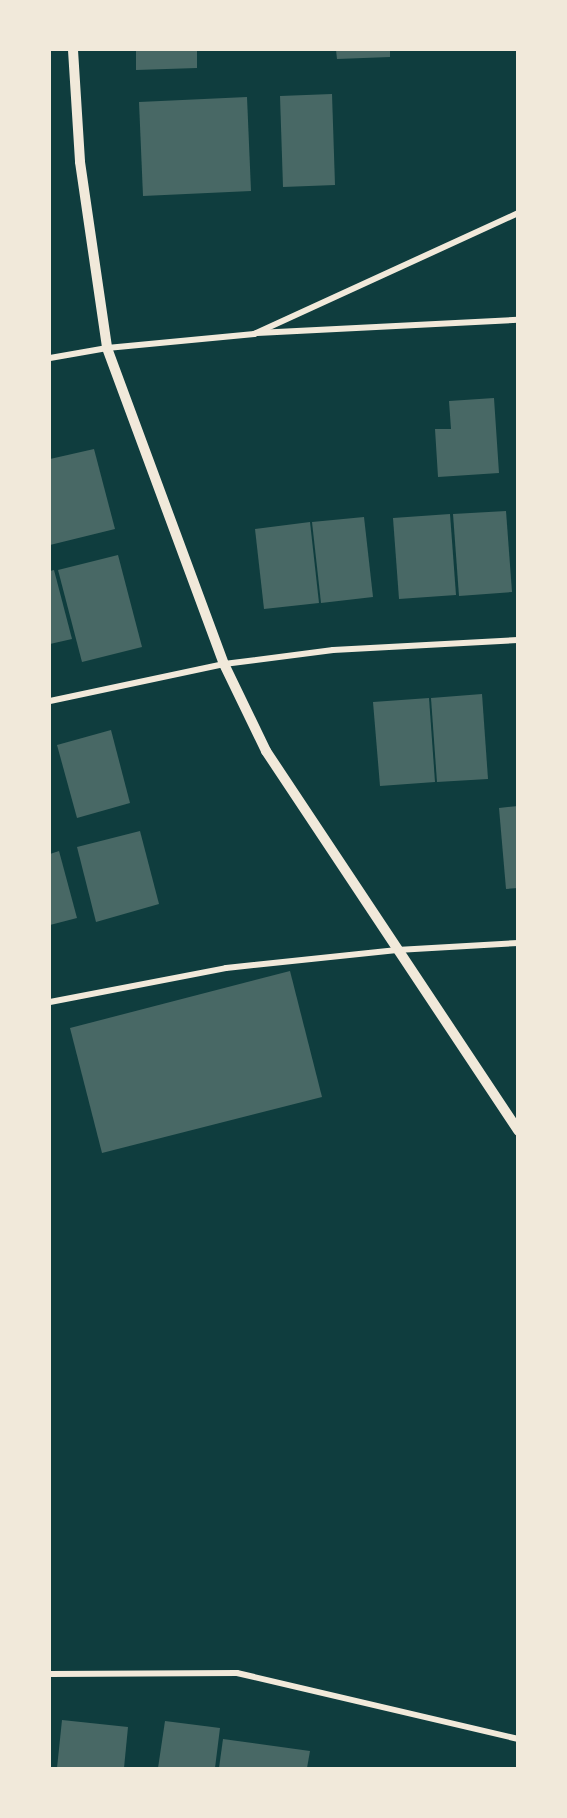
<!DOCTYPE html>
<style>
body{margin:0}
#map{position:relative;width:567px;height:1818px;overflow:hidden;background:#0f3d3e;font-family:"DejaVu Sans",sans-serif}
div>[style]{position:absolute}
[style*='--x']{left:calc(var(--x)*1px);top:calc(var(--y)*1px);width:calc(var(--w)*1px);rotate:calc(var(--a)*1deg)}
.building>*{inset:0;background:#486865}
.minor>*{height:6px;margin:-3px;padding:0 3px;transform-origin:3px;border-radius:3px;background:#f1e9da}
.tertiary>*{height:10px;margin:-5px;padding:0 5px;transform-origin:5px;border-radius:5px;background:#f1e9da}
span{translate:-50% -50%;white-space:nowrap;text-align:center;line-height:1.15;-webkit-text-stroke:4.5px #f1e9da;paint-order:stroke}
.frame{position:absolute;inset:0;border:51px solid #f1e9da;pointer-events:none}
</style>
<div id="map">
<div class="building">
<div style="clip-path:polygon(136px 50px,197px 50px,197px 68px,136px 70px)"></div>
<div style="clip-path:polygon(336px 50px,390px 50px,390px 57px,337px 59px)"></div>
<div style="clip-path:polygon(332px 94px,335px 185px,283px 187px,280px 96px)"></div>
<div style="clip-path:polygon(247px 97px,251px 191px,143px 196px,139px 102px)"></div>
<div style="clip-path:polygon(494px 398px,499px 473px,438px 477px,435px 429px,451px 429px,449px 401px)"></div>
<div style="clip-path:polygon(94px 449px,115px 529px,50px 545px,50px 459px)"></div>
<div style="clip-path:polygon(506px 511px,512px 592px,459px 596px,453px 514px)"></div>
<div style="clip-path:polygon(450px 514px,456px 595px,399px 599px,393px 518px)"></div>
<div style="clip-path:polygon(364px 517px,373px 597px,321px 603px,312px 522px)"></div>
<div style="clip-path:polygon(310px 522px,319px 603px,264px 609px,255px 529px)"></div>
<div style="clip-path:polygon(118px 555px,142px 647px,82px 662px,58px 570px)"></div>
<div style="clip-path:polygon(54px 570px,72px 639px,50px 644px,50px 571px)"></div>
<div style="clip-path:polygon(482px 694px,488px 779px,437px 782px,431px 698px)"></div>
<div style="clip-path:polygon(429px 698px,435px 782px,380px 786px,373px 702px)"></div>
<div style="clip-path:polygon(111px 730px,130px 803px,77px 818px,57px 745px)"></div>
<div style="clip-path:polygon(518px 806px,518px 888px,506px 889px,499px 808px)"></div>
<div style="clip-path:polygon(140px 831px,159px 904px,96px 922px,77px 847px)"></div>
<div style="clip-path:polygon(59px 851px,77px 918px,50px 925px,50px 854px)"></div>
<div style="clip-path:polygon(290px 971px,322px 1097px,102px 1153px,70px 1028px)"></div>
<div style="clip-path:polygon(62px 1720px,128px 1727px,124px 1768px,57px 1768px)"></div>
<div style="clip-path:polygon(165px 1721px,220px 1728px,215px 1768px,158px 1768px)"></div>
<div style="clip-path:polygon(223px 1739px,310px 1751px,307px 1768px,219px 1768px)"></div>
</div>
<div class="minor">
<div style="--x:257;--y:333;--w:261;--a:-2.9"></div>
<div style="--x:50;--y:358;--w:58;--a:-10"></div>
<div style="--x:107;--y:348;--w:148;--a:-5.4"></div>
<div style="--x:254;--y:334;--w:290;--a:-24.6"></div>
<div style="--x:50;--y:701;--w:178;--a:-12"></div>
<div style="--x:224;--y:664;--w:110;--a:-7.3"></div>
<div style="--x:333;--y:650;--w:185;--a:-3.1"></div>
<div style="--x:50;--y:1002;--w:179;--a:-10.9"></div>
<div style="--x:226;--y:968;--w:172;--a:-6"></div>
<div style="--x:397;--y:950;--w:121;--a:-3.3"></div>
<div style="--x:50;--y:1674;--w:187;--a:-0.3"></div>
<div style="--x:237;--y:1673;--w:289;--a:13.2"></div>
</div>
<div class="tertiary">
<div style="--x:73;--y:50;--w:112;--a:86.4"></div>
<div style="--x:80;--y:162;--w:188;--a:81.7"></div>
<div style="--x:107;--y:348;--w:337;--a:69.7"></div>
<div style="--x:224;--y:664;--w:97;--a:64.2"></div>
<div style="--x:266;--y:751;--w:456;--a:56.4"></div>
</div>
<div class="frame"></div>
</div>
